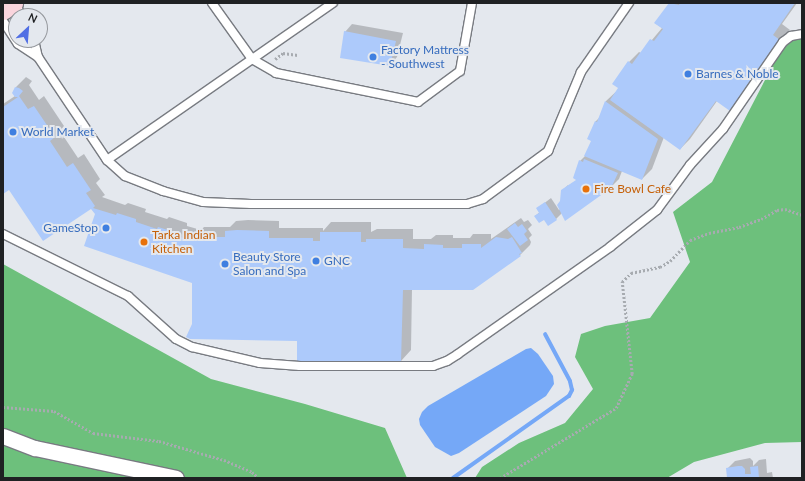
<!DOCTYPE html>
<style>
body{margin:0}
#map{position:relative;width:805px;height:481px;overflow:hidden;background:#e4e8ee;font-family:Lato,sans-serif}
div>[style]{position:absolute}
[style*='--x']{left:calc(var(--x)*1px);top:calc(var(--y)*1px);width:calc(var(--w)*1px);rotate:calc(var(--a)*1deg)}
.forest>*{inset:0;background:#6dc07c}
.water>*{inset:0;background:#75a8f7}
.shadow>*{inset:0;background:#0003}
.stream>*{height:4px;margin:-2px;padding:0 2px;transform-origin:2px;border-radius:2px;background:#75a8f7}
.building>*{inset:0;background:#adcafb}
.path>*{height:2.5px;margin-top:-1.25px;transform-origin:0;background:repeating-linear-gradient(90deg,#a7abb0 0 2px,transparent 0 4px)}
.roads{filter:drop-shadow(1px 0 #787b81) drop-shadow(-1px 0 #787b81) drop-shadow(0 1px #787b81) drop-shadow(0 -1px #787b81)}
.lane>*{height:8px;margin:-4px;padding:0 4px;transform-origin:4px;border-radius:4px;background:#fff}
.street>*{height:15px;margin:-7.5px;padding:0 7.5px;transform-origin:7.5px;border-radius:7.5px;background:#fff}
.secondary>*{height:22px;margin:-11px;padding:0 11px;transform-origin:11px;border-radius:11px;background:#fad5dd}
.dots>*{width:11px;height:11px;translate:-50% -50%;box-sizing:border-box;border:2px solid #e4e8ee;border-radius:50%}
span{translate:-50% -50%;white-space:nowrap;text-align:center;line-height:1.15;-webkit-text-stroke:4px #e4e8ee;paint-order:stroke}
.shop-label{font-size:12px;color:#366cbe}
.left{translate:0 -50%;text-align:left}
.right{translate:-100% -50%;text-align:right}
.food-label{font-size:12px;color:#c56008}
.frame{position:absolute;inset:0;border:4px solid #1f2123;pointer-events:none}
.north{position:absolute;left:8px;top:8px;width:40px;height:40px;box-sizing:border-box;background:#e4e8ee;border:1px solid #95989d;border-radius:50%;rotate:26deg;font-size:11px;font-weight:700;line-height:16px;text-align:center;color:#1f2123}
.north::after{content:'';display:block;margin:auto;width:14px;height:18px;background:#516fe4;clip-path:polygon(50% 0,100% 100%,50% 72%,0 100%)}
</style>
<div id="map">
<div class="forest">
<div style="clip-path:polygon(790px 32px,802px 35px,802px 442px,765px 443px,694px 462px,667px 478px,475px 478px,482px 467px,519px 443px,565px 423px,593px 389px,575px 357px,581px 334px,605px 326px,650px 318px,690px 262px,673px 212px,712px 182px)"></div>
<div style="clip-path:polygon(3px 264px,211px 379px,305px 404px,385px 428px,407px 478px,3px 478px)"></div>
</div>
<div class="water">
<div style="clip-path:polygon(531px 348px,538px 354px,553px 376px,554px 384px,546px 396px,459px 453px,451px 456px,435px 447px,420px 425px,419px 419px,422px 412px,428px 406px,526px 349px)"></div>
</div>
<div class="shadow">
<div style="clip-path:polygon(670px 3px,797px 3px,782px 24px,790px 30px,740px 99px,729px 109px,717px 101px,690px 139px,680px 149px,664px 137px,652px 169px,642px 179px,622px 171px,619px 179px,611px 187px,562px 213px,556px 219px,535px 216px,540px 212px,538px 208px,551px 198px,559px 210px,560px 209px,562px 191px,568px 185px,568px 186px,581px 178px,574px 177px,580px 161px,586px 155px,592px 141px,595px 122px,600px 117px,606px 101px,620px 88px,614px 84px,629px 62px,639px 52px,641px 53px,662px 28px,655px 23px)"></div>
<div style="clip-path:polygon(352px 24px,403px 33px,397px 57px,390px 65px,345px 32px)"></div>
<div style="clip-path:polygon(26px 77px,32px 81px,29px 85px,39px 100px,44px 96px,64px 126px,60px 131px,78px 158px,84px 154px,100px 179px,96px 183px,105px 195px,102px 197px,125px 205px,128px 203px,146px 209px,145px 212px,167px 219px,169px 217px,187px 223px,187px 226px,201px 230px,204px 227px,230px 227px,236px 221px,248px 220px,279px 221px,279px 228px,323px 228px,323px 231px,331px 222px,371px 222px,371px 232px,377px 229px,413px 229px,413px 239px,431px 239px,436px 235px,453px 235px,453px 238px,470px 238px,473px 234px,491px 234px,491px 239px,521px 218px,524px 222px,528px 220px,532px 225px,528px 229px,532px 235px,529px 238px,531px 242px,530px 245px,520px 255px,412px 289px,411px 350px,401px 361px,298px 360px,298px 340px,193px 324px,193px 282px,96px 214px,91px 208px,9px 189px,3px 193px,3px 104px,15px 96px,16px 87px)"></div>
<div style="clip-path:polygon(750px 458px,753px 461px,753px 466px,759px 460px,766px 459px,767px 473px,772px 472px,773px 478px,728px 478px,727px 469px,735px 461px)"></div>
</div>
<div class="stream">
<div style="--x:453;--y:478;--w:142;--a:-35.3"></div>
<div style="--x:569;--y:396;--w:7;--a:-63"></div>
<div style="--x:572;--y:390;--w:9;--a:-103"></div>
<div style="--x:570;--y:381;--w:53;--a:-118"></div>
</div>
<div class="building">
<div style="clip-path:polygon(669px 3px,679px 5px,680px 3px,795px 3px,773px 35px,780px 40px,730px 111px,716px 101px,680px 150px,610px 100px,618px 88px,612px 84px,628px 61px,632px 64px,650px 39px,654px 41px,663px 29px,654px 23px)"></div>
<div style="clip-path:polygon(344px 31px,396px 41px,390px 66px,340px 58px)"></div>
<div style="clip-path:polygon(15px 87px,19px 88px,23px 91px,19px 96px,28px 109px,34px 106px,55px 137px,50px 141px,67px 167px,73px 163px,91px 190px,86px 193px,95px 206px,93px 208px,116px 215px,117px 213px,136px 219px,136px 222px,157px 229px,158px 227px,178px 233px,177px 236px,193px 241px,193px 237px,225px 237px,225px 231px,237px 230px,269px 231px,269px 238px,313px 238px,313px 241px,320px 241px,320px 232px,361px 232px,361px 242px,366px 242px,366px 239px,403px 239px,403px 248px,424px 249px,424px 244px,443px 245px,443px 248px,462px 248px,462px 244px,481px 244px,481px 248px,496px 237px,508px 239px,512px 237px,522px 253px,519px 254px,521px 256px,473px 290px,403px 290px,401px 362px,297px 361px,297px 341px,190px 339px,186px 337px,192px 324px,192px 283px,84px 246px,95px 214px,91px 209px,43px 241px,9px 190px,3px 194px,3px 107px,18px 97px,15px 97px,12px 93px)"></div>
<div style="clip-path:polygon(605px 101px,658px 139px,642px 180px,584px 156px,591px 141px,587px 139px,595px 121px,597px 122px)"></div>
<div style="clip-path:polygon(584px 159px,618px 173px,611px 188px,565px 221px,557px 205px,560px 201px,561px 190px,576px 180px,573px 178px,579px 160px,583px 162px)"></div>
<div style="clip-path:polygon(545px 202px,557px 220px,548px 226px,544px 220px,539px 223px,534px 216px,539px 213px,536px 208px)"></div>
<div style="clip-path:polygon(515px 223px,518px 227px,522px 224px,527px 231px,524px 234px,528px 240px,520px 246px,507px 229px)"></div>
<div style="clip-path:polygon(738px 466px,742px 466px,745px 469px,745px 474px,751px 474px,750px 467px,758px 466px,759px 478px,727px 478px,726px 468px)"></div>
</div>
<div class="path">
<div style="--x:275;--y:59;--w:10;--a:-37"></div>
<div style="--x:283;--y:53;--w:15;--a:8"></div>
<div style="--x:3;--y:407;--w:51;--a:4.5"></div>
<div style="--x:54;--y:411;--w:45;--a:29.4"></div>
<div style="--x:93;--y:433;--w:66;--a:6.9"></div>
<div style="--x:159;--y:441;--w:68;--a:16.3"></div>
<div style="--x:224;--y:460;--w:30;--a:23"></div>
<div style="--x:252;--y:472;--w:9;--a:41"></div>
<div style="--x:500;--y:478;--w:135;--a:-31.1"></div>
<div style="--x:616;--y:408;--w:38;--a:-65"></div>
<div style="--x:632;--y:374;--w:93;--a:-96.2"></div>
<div style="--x:622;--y:282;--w:13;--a:-45"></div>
<div style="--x:631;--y:273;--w:30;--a:-12"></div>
<div style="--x:660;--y:267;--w:12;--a:-31"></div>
<div style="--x:670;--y:261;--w:29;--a:-46"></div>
<div style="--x:690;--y:240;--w:20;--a:-20"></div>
<div style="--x:709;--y:233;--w:31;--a:-11"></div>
<div style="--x:739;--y:227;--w:23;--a:-20"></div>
<div style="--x:761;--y:219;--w:18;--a:-29"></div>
<div style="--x:777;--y:210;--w:8;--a:-7"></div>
<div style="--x:785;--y:209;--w:18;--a:19"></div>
</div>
<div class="roads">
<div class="lane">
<div style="--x:14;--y:3;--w:15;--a:58"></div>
<div style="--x:212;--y:3;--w:69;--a:54.5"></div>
<div style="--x:252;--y:59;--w:28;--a:30"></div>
<div style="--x:276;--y:73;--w:145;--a:11.5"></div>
<div style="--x:418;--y:102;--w:52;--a:-36.4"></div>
<div style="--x:460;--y:71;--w:69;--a:-80"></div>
<div style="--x:3;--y:21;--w:27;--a:57"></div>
<div style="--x:18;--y:44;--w:24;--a:33"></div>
<div style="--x:34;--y:40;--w:17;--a:77"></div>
<div style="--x:38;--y:57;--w:124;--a:56.2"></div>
<div style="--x:107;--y:160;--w:24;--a:42"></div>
<div style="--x:125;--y:176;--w:41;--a:21.5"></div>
<div style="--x:163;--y:191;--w:41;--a:15.4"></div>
<div style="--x:203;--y:202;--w:48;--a:2.4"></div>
<div style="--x:251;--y:204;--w:216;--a:0"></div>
<div style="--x:467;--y:204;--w:17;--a:-17"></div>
<div style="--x:483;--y:199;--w:81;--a:-36.4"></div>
<div style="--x:548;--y:151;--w:86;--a:-67.3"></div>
<div style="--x:581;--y:72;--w:84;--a:-55.2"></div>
<div style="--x:107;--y:160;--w:275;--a:-34.8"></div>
<div style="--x:3;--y:234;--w:140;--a:26.4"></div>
<div style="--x:128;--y:296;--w:64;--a:41.9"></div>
<div style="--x:176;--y:339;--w:18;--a:27"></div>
<div style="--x:192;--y:347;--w:70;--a:13.2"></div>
<div style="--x:260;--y:363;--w:40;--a:4.3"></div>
<div style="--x:300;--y:366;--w:133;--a:0"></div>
<div style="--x:433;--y:366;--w:15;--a:-20"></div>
<div style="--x:447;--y:361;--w:13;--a:-32"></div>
<div style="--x:458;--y:354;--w:186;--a:-35.1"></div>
<div style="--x:610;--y:247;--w:60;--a:-38.2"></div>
<div style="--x:657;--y:210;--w:56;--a:-53.7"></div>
<div style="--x:690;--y:165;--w:49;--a:-47.5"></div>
<div style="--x:723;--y:129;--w:106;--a:-55.4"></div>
<div style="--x:783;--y:42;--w:10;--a:-37"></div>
<div style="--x:791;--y:36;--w:11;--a:-10"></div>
</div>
<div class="street">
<div style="--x:3;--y:436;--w:34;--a:21"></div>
<div style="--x:35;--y:448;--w:144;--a:12"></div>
</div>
<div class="secondary">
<div style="--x:3;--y:9;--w:11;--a:-34"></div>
</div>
</div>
<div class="dots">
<div style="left:373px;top:57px;background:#3f7fe0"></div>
<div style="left:688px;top:74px;background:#3f7fe0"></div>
<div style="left:13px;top:132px;background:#3f7fe0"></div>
<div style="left:586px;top:189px;background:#e8710a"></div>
<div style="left:106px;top:228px;background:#3f7fe0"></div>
<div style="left:144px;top:242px;background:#e8710a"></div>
<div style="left:316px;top:261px;background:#3f7fe0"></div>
<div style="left:225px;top:264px;background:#3f7fe0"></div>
</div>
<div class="shop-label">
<span class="left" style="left:381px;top:57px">Factory Mattress<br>- Southwest</span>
<span class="left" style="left:696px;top:74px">Barnes &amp; Noble</span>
<span class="left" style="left:21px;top:132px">World Market</span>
<span class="right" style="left:98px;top:228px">GameStop</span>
<span class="left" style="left:233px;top:264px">Beauty Store<br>Salon and Spa</span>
<span class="left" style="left:324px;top:261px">GNC</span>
</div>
<div class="food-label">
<span class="left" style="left:594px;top:189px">Fire Bowl Cafe</span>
<span class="left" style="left:152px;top:242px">Tarka Indian<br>Kitchen</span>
</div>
<div class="frame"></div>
<div class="north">N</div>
</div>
